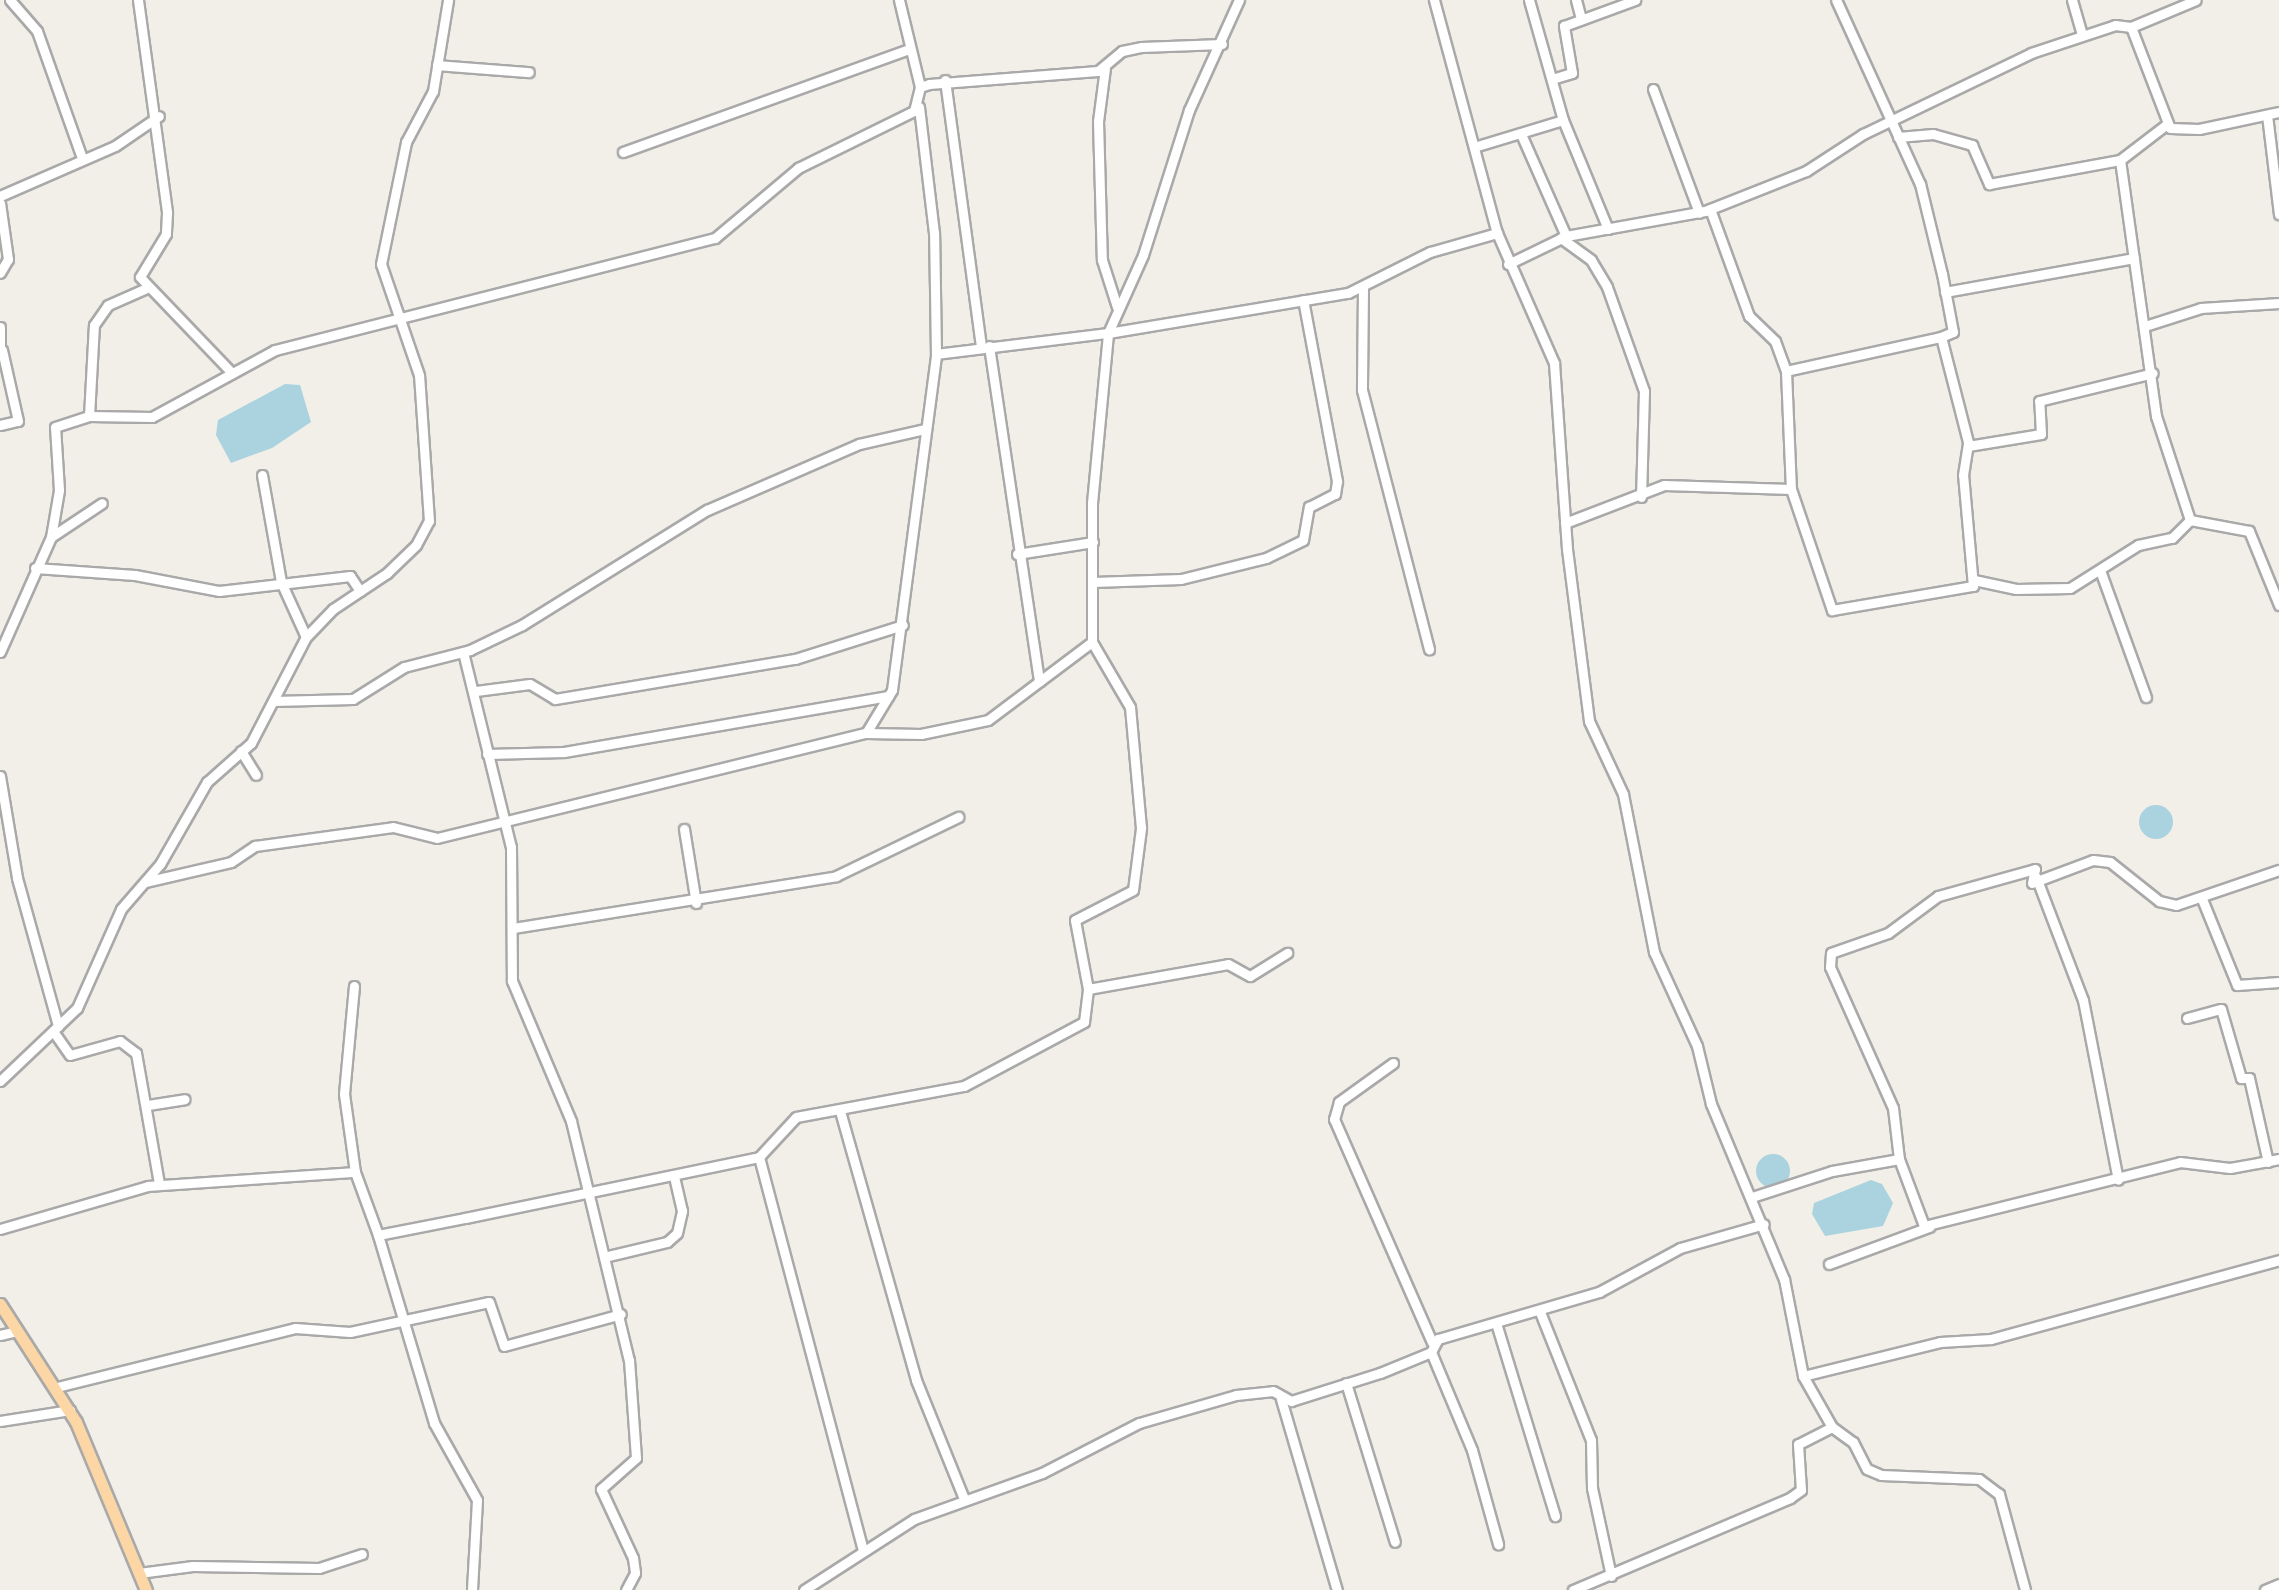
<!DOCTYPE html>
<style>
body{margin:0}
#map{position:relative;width:2279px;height:1590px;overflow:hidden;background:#f2efe9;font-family:"Exo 2",sans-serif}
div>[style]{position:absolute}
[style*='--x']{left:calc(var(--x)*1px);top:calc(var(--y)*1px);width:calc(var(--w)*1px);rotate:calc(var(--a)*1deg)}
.water>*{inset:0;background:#aad3df}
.round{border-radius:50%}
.roads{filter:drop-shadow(2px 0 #a9a9a9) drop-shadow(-2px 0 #a9a9a9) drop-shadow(0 2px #a9a9a9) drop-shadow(0 -2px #a9a9a9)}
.minor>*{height:9px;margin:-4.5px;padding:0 4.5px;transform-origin:4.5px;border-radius:4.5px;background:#fff}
.major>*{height:11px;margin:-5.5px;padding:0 5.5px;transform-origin:5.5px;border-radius:5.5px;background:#fcd6a4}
span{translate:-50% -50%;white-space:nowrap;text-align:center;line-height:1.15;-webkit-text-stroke:8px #fff;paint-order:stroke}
</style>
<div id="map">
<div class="water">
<div style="clip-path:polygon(285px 384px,300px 385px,311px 422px,272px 448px,231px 463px,216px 435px,218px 420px)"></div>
<div class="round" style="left:2139px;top:805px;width:34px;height:34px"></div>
<div class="round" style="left:1756px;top:1154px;width:34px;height:34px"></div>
<div style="clip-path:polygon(1871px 1180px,1882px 1184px,1893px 1203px,1883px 1226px,1825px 1236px,1812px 1214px,1814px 1203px)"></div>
</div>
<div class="roads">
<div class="minor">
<div style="--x:10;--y:0;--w:41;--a:48.9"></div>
<div style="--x:37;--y:31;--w:135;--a:70.5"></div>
<div style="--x:138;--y:0;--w:215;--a:82.2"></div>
<div style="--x:167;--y:213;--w:21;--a:93"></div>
<div style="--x:166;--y:234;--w:50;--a:121.2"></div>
<div style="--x:140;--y:277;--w:133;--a:46.2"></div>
<div style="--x:899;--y:0;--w:89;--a:76.4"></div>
<div style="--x:1434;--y:0;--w:241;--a:74.9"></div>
<div style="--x:1497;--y:233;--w:142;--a:66.3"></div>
<div style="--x:1554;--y:363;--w:186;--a:86"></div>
<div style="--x:1567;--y:549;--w:173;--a:82.7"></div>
<div style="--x:1589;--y:721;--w:81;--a:65"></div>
<div style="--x:1623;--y:794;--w:161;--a:78.9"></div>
<div style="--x:1654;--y:952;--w:103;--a:65.4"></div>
<div style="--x:1697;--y:1046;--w:60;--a:76.4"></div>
<div style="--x:1711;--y:1104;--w:190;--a:67.4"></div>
<div style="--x:1784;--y:1279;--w:99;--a:78.9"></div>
<div style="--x:1803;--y:1376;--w:59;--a:60.4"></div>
<div style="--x:1832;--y:1427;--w:38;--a:153"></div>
<div style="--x:1798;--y:1444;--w:46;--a:86.3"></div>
<div style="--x:1801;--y:1490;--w:14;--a:144"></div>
<div style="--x:1790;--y:1498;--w:236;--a:157"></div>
<div style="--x:1529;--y:0;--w:125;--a:74.2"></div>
<div style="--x:1563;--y:120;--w:118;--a:67.6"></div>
<div style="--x:1576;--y:0;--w:20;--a:75"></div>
<div style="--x:2072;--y:0;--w:36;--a:74"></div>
<div style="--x:2131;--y:27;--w:70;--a:-22.6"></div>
<div style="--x:437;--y:65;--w:92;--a:4.4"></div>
<div style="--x:1105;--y:68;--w:53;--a:97.5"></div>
<div style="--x:1098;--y:121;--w:139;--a:88.4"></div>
<div style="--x:1102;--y:260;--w:49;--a:72.3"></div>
<div style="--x:1552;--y:79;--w:21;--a:-17"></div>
<div style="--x:1572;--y:73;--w:48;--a:-99.7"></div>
<div style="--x:1564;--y:26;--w:76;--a:-20.1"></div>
<div style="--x:945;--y:80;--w:270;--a:82.3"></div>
<div style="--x:1653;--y:89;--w:132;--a:69.6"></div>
<div style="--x:2267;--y:115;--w:100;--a:83.1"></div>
<div style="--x:2167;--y:124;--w:59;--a:142.5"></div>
<div style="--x:2120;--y:160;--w:259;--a:82"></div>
<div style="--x:2156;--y:416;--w:109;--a:71.9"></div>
<div style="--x:2190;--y:520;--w:60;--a:10.6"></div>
<div style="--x:2249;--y:531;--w:80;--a:67.9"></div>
<div style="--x:1521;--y:134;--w:111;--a:66.2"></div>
<div style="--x:1898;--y:137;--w:35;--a:-5"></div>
<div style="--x:1933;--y:134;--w:41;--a:15.8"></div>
<div style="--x:1972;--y:145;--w:43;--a:66.4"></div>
<div style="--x:1989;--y:184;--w:133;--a:-10.4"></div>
<div style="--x:1474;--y:147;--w:93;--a:-16.9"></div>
<div style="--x:623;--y:152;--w:304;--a:-19.8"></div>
<div style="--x:0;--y:196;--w:125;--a:-23.5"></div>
<div style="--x:115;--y:146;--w:53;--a:-34.3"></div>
<div style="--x:0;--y:203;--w:57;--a:81.9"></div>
<div style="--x:8;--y:259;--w:16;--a:120"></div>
<div style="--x:1710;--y:209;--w:114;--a:70"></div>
<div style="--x:1749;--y:316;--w:36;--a:44"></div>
<div style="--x:1775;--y:341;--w:32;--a:70"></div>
<div style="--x:1786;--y:371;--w:159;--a:-12.4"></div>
<div style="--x:1561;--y:238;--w:37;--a:36"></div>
<div style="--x:1591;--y:260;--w:31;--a:59"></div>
<div style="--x:1607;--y:287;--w:110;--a:70.4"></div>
<div style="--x:1644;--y:391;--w:106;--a:91.6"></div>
<div style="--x:1508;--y:264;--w:64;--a:-25.8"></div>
<div style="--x:1566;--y:236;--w:141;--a:-10.2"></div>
<div style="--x:1705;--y:211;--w:109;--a:-21.6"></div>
<div style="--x:1806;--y:171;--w:68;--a:-33"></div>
<div style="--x:1863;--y:134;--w:187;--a:-25.7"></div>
<div style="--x:2031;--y:53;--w:89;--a:-18.4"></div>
<div style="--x:2115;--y:25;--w:16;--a:7"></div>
<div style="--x:2131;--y:27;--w:108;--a:68.9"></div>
<div style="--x:2170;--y:128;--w:29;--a:2"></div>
<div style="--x:2199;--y:129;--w:82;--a:-12"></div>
<div style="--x:1363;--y:289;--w:101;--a:90.6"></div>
<div style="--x:1362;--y:390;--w:268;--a:75.5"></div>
<div style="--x:1945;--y:292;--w:192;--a:-10.2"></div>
<div style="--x:2145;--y:326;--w:59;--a:-17.8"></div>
<div style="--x:2201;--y:308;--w:78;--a:-3.7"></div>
<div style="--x:0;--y:327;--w:24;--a:90"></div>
<div style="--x:989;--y:346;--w:339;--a:81.5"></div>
<div style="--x:936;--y:354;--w:173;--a:-7"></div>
<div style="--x:1108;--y:333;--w:85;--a:-65.8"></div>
<div style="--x:1143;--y:255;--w:152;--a:-72.4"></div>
<div style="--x:1189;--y:110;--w:121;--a:-65.6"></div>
<div style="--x:1786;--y:371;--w:118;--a:87.6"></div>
<div style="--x:89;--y:416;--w:63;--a:0.9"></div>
<div style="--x:152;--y:417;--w:140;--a:-28.6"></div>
<div style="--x:275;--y:350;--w:454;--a:-14.3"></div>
<div style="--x:715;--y:238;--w:109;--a:-40.1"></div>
<div style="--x:798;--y:168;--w:129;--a:-26.2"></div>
<div style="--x:914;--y:111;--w:25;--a:-76"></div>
<div style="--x:920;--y:87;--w:9;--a:-18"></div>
<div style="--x:929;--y:84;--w:169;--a:-4.4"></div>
<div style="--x:1098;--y:71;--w:31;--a:-40"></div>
<div style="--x:1122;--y:51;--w:19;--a:-12"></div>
<div style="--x:1141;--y:47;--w:81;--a:-2.1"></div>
<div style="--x:0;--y:425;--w:18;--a:-13"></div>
<div style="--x:18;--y:421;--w:73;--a:-102.7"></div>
<div style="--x:1968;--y:446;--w:74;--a:-9.3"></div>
<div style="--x:2041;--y:434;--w:33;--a:-93"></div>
<div style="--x:2039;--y:401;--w:117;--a:-13.8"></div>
<div style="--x:262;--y:475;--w:109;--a:79.9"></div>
<div style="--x:281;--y:582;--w:60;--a:65.6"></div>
<div style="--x:1565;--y:523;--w:106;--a:-21"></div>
<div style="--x:1664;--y:485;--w:127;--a:1.8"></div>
<div style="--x:1791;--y:489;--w:128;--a:71.3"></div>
<div style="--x:1832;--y:610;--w:143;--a:-9.7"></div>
<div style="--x:1973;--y:586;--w:111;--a:-95.1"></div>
<div style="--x:1963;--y:475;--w:33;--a:-81"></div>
<div style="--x:1968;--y:442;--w:108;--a:-104.4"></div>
<div style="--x:1941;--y:337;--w:13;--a:-23"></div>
<div style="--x:1953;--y:332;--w:59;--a:-100.7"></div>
<div style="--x:1942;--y:274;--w:93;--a:-103.7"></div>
<div style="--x:1920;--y:184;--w:202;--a:-114.5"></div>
<div style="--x:51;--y:537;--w:61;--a:-33.7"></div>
<div style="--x:1017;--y:554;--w:77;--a:-9"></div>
<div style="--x:35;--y:568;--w:100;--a:4"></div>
<div style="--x:135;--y:575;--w:86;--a:10.8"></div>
<div style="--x:219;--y:591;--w:132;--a:-6.5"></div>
<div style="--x:350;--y:576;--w:18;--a:56"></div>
<div style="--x:2101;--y:573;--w:132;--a:70.1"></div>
<div style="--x:1974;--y:580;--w:43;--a:12.1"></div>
<div style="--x:2016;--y:589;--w:54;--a:-1.1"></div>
<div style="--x:2070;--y:588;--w:80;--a:-32.3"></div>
<div style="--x:2138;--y:545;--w:35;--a:-12"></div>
<div style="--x:2172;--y:538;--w:25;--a:-45"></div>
<div style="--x:1093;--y:582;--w:88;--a:-2"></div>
<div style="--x:1181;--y:579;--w:88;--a:-13.9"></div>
<div style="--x:1266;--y:558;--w:41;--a:-25.9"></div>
<div style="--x:1303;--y:540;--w:34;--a:-80"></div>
<div style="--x:1309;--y:507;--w:29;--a:-27"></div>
<div style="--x:1335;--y:494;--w:13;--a:-81"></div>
<div style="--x:1337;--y:481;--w:184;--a:-100.6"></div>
<div style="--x:0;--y:652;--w:126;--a:-66.1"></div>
<div style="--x:51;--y:537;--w:48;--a:-80.3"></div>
<div style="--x:59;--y:490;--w:63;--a:-93.6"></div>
<div style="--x:55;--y:427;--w:36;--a:-18"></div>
<div style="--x:89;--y:416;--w:91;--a:-86.9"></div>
<div style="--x:94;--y:325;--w:24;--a:-55"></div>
<div style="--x:108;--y:305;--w:43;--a:-23.6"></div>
<div style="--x:463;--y:652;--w:201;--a:76.2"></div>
<div style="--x:511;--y:847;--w:134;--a:89.6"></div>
<div style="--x:512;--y:981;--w:152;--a:67.1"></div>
<div style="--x:571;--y:1121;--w:246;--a:76.4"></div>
<div style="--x:629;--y:1360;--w:98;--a:85.9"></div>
<div style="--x:636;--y:1458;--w:47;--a:138.5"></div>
<div style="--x:601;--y:1489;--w:76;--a:65.1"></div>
<div style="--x:633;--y:1558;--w:15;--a:82"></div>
<div style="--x:635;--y:1573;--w:19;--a:118"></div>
<div style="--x:476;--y:691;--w:54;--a:-7.4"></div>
<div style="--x:530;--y:684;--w:29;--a:31"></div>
<div style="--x:555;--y:699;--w:243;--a:-9.5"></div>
<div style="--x:795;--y:659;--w:113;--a:-17.5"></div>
<div style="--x:273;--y:701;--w:80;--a:-1.4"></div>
<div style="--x:353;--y:699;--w:60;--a:-32.1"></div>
<div style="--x:404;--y:667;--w:68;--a:-14.4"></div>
<div style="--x:470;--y:650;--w:58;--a:-25.7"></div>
<div style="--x:522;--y:625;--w:218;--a:-31.9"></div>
<div style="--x:707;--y:510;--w:166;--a:-23.5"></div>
<div style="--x:859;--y:444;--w:68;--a:-12.8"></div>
<div style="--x:866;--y:733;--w:50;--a:-58.8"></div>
<div style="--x:892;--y:690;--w:339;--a:-82.5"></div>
<div style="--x:936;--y:354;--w:121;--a:-90.9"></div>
<div style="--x:934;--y:233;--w:127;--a:-96.8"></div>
<div style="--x:241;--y:751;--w:28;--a:58"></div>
<div style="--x:487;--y:754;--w:77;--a:-1.5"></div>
<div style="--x:564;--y:752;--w:329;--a:-9.8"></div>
<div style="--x:0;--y:776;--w:103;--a:80.5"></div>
<div style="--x:17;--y:878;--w:154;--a:74.5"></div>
<div style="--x:684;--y:829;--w:75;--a:80.8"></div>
<div style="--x:2036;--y:877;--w:132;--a:69.1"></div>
<div style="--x:2083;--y:1000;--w:183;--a:79"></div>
<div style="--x:2037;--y:881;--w:60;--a:-20.6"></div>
<div style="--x:2093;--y:860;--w:17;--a:7"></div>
<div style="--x:2110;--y:862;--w:63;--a:38.5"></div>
<div style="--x:2159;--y:901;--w:17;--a:13"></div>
<div style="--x:2176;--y:905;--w:109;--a:-18.8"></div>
<div style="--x:145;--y:882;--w:88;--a:-13.1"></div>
<div style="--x:231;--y:862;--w:29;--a:-34"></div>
<div style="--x:255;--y:846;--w:139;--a:-7.8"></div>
<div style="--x:393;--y:827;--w:45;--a:14"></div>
<div style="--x:437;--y:838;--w:442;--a:-13.8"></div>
<div style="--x:866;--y:733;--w:55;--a:1"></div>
<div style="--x:921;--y:734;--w:68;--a:-11.8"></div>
<div style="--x:988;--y:720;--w:130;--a:-36.9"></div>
<div style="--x:2032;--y:883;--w:14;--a:-78"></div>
<div style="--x:2035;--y:869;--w:101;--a:164.4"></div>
<div style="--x:1938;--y:896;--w:62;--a:143.5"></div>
<div style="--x:1888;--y:933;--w:60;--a:160.7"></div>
<div style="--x:1831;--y:953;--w:14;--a:94"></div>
<div style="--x:1830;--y:967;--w:154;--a:65.9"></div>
<div style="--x:1893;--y:1108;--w:51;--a:83.3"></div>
<div style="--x:1899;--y:1159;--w:72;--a:69.5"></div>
<div style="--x:1924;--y:1226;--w:264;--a:-14"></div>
<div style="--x:2180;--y:1162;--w:50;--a:6.8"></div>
<div style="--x:2230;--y:1168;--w:50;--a:-10.4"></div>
<div style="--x:2202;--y:899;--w:93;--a:67.9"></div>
<div style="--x:2237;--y:985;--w:42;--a:-4.1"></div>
<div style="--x:513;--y:928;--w:327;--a:-9.1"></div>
<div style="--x:836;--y:876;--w:136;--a:-25.8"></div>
<div style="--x:354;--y:986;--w:108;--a:95.3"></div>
<div style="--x:344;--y:1094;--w:79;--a:82"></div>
<div style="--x:1088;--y:989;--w:142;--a:-10.1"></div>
<div style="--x:1228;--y:964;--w:25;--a:29"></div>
<div style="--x:1250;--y:976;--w:44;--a:-31.9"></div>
<div style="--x:2187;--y:1018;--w:35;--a:-15"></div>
<div style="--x:2221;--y:1009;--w:72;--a:73.8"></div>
<div style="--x:2241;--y:1078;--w:8;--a:0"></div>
<div style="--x:2249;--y:1078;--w:86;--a:77.3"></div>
<div style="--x:53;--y:1031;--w:29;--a:55"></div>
<div style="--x:70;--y:1055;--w:52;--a:-15.6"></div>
<div style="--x:120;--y:1041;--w:20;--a:37"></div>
<div style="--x:136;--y:1053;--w:133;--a:80"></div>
<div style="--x:1393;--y:1063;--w:67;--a:144.2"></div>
<div style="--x:1339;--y:1102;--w:18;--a:106"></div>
<div style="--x:1334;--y:1119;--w:244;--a:66.3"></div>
<div style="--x:0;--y:1081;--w:106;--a:-43.5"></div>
<div style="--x:77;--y:1008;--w:108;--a:-66"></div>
<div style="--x:121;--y:909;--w:60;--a:-49.1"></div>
<div style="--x:160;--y:864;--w:95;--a:-60.2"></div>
<div style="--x:207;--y:782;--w:59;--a:-41.6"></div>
<div style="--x:251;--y:743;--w:119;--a:-62.6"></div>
<div style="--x:306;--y:637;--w:39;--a:-46"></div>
<div style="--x:333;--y:609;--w:65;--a:-33.7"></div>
<div style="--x:387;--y:573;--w:40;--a:-44"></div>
<div style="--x:416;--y:545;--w:27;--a:-62"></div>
<div style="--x:429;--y:521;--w:146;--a:-93.9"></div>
<div style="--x:419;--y:375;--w:117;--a:-108.9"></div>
<div style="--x:381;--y:264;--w:125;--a:-78.4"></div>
<div style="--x:406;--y:142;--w:58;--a:-62.1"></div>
<div style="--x:433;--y:91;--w:92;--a:-80.6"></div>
<div style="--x:148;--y:1105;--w:37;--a:-9"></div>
<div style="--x:840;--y:1111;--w:280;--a:74.2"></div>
<div style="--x:916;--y:1380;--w:128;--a:68"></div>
<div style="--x:759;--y:1157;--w:408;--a:75.2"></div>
<div style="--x:1752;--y:1197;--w:84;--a:-18"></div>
<div style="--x:1832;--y:1171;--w:68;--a:-10.2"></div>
<div style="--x:0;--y:1229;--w:154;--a:-16.2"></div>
<div style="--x:148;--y:1186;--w:207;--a:-3.9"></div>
<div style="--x:355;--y:1172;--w:67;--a:69.9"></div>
<div style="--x:378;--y:1235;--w:89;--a:-11.1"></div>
<div style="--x:465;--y:1218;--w:300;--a:-11.7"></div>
<div style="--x:759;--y:1157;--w:54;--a:-47.2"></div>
<div style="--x:796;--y:1117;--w:171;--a:-10.5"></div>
<div style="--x:964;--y:1086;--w:136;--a:-28.1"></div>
<div style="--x:1084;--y:1022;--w:33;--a:-83"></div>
<div style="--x:1088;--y:989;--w:70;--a:-100.7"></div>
<div style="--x:1075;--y:920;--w:65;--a:-27.3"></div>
<div style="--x:1133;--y:890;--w:63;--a:-82.6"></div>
<div style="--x:1141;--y:828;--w:121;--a:-95.2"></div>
<div style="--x:1130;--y:707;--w:75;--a:-120.3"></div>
<div style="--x:1092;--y:642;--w:139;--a:-90"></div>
<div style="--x:1092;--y:503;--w:171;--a:-84.6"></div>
<div style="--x:1108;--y:333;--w:243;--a:-9.5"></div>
<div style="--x:1348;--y:293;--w:92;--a:-26.6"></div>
<div style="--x:1430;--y:252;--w:70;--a:-15.8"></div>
<div style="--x:378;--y:1235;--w:196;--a:73.4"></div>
<div style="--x:434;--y:1423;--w:88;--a:60.8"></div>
<div style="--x:477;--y:1500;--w:90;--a:93.2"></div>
<div style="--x:604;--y:1257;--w:65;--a:-13.4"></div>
<div style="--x:667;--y:1242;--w:13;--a:-42"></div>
<div style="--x:677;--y:1233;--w:23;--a:-77"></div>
<div style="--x:682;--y:1211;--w:36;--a:-103"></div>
<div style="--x:1829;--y:1264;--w:107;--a:-20.3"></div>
<div style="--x:1540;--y:1312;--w:138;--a:68.3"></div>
<div style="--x:1591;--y:1440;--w:48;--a:88.8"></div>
<div style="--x:1592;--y:1488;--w:90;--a:77.8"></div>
<div style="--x:1496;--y:1323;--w:202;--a:73"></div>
<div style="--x:0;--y:1335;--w:17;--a:-13"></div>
<div style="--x:1431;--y:1352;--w:106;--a:67.3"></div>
<div style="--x:1472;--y:1450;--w:98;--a:74.5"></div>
<div style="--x:1803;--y:1376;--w:141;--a:-13.9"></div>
<div style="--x:1940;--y:1342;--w:51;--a:-3.4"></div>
<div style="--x:1991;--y:1339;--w:299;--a:-15.3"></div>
<div style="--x:1346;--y:1383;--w:166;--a:72.9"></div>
<div style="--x:57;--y:1387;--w:245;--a:-13.9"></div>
<div style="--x:295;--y:1328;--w:55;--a:4.2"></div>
<div style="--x:350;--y:1332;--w:142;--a:-12.2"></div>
<div style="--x:489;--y:1302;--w:46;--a:71.2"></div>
<div style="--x:504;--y:1346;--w:121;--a:-15.3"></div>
<div style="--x:1281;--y:1399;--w:199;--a:73.7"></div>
<div style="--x:0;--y:1421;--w:71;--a:-8.9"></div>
<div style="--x:1832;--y:1427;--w:26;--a:36"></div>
<div style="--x:1853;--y:1442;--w:30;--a:63"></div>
<div style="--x:1867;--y:1469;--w:15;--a:23"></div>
<div style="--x:1881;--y:1475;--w:98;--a:2.3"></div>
<div style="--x:1979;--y:1479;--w:25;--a:37"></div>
<div style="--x:1999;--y:1494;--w:99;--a:74.8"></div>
<div style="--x:139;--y:1573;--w:54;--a:-7.4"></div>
<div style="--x:193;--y:1566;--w:126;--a:0.9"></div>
<div style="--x:319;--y:1568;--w:45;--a:-18"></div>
<div style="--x:804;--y:1590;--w:131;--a:-32.8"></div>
<div style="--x:914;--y:1519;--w:136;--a:-19.8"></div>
<div style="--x:1042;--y:1473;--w:109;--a:-27.3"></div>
<div style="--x:1139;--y:1423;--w:101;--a:-16.1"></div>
<div style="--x:1236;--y:1395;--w:37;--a:-6"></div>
<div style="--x:1273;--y:1391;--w:21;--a:29"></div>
<div style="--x:1291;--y:1401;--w:93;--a:-17.5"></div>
<div style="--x:1380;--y:1373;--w:55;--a:-22.4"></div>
<div style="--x:1431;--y:1352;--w:15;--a:-62"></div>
<div style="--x:1438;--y:1339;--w:168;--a:-16.3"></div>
<div style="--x:1599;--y:1292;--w:92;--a:-28.5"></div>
<div style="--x:1680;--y:1248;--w:87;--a:-15.9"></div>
<div style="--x:2265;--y:1590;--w:15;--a:-23"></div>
</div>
<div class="major">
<div style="--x:0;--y:1304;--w:140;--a:57.2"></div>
<div style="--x:76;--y:1422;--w:182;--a:67.4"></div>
</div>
</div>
</div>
